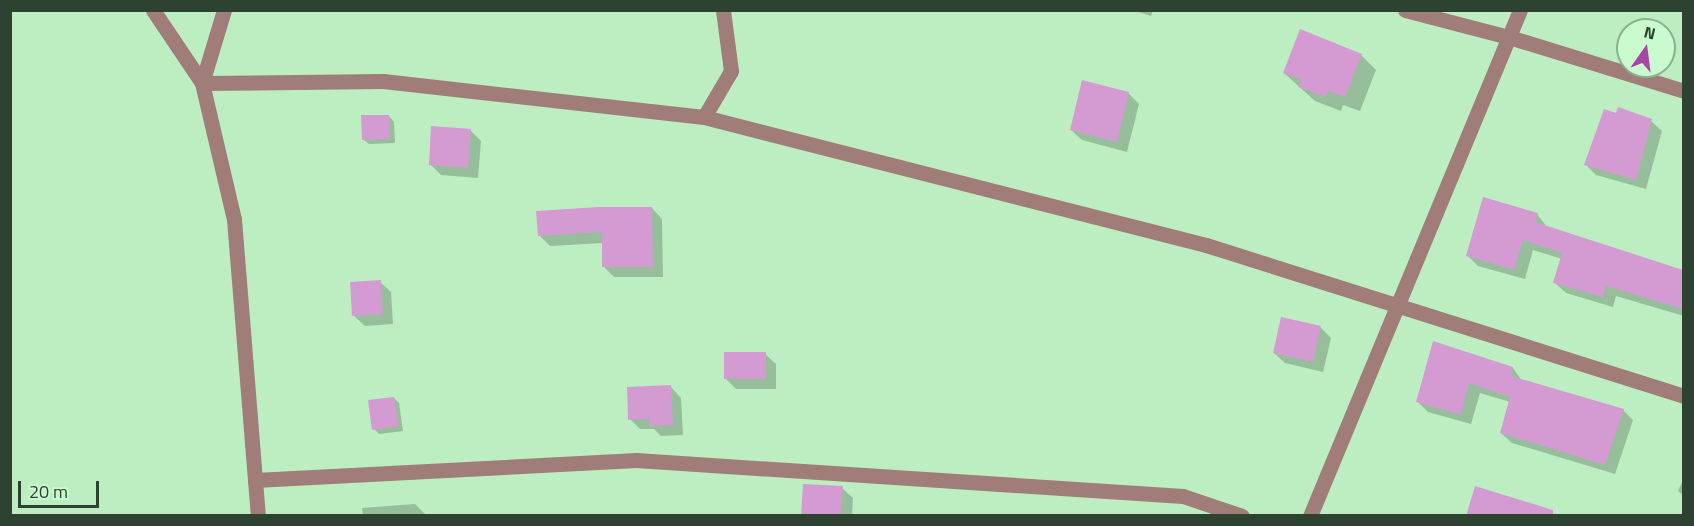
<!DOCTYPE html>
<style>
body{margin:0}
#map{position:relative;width:1694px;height:526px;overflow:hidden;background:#bceec1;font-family:"Titillium Web",sans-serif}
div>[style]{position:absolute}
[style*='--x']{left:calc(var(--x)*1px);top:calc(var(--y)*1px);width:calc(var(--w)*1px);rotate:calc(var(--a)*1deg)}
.shadow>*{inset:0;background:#0003}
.building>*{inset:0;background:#d49bd2}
.minor>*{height:15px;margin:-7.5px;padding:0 7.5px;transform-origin:7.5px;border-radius:7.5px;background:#a07d78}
span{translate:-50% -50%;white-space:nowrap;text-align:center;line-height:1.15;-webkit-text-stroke:6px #c9fbce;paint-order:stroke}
.frame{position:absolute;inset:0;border:12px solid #2d4230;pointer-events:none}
.north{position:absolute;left:1616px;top:18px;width:60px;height:60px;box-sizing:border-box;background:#c9fbce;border:2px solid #8bb18f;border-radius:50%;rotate:14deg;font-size:16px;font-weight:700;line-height:24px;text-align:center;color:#2d4230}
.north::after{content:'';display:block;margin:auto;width:21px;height:27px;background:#a944a8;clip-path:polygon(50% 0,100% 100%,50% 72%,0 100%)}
.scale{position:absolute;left:18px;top:481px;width:81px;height:27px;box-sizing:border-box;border:3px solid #2d4230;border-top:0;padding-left:8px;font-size:18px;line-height:21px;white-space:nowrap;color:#2d4230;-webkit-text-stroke:4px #c9fbce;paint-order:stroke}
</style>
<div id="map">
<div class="shadow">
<div style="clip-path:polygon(1132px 10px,1153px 10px,1151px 16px)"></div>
<div style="clip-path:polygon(1361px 55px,1376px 70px,1360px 111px,1343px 105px,1341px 111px,1315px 101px,1284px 73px)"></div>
<div style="clip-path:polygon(1128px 93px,1139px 104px,1127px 152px,1082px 140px,1071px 130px)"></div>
<div style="clip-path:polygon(389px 116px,394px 122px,395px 143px,369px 144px,363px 139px)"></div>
<div style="clip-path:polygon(1651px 121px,1662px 131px,1646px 189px,1596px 175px,1586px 165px)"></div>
<div style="clip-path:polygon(470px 130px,481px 141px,478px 178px,441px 175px,430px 164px)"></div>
<div style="clip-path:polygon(652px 208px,662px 219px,663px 277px,614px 277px,604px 267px,604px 243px,550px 246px,540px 236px)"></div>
<div style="clip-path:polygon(1537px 214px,1547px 227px,1684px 271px,1684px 316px,1616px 296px,1613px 307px,1566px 293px,1555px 283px,1562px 259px,1533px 250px,1525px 279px,1478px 266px,1468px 256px)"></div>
<div style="clip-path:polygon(380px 282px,391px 292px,393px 324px,365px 326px,354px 316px)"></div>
<div style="clip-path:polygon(1320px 327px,1331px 338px,1323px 372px,1285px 363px,1274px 353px)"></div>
<div style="clip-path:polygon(1434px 343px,1513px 368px,1522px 381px,1623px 410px,1633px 420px,1615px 474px,1512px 443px,1501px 433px,1510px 402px,1480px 393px,1471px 424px,1428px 412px,1418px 402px)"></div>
<div style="clip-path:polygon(765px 354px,776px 364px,776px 389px,736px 389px,725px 378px)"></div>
<div style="clip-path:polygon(671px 387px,681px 398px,683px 435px,661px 436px,654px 429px,640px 429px,630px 419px)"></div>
<div style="clip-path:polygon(394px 398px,399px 403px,403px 431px,379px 434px,374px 429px)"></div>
<div style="clip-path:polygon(1684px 478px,1684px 496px,1678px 491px)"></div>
<div style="clip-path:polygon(842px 488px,853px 498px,852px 516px,803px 516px)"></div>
<div style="clip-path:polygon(415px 504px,427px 516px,363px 516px,362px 508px)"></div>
</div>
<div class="building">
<div style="clip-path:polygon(1300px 29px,1362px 54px,1345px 97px,1328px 91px,1326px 97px,1298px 87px,1301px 80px,1283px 73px)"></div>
<div style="clip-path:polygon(1082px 80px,1129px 92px,1117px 142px,1070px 130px)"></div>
<div style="clip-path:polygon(1618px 107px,1652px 119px,1636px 180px,1584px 165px,1604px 109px,1616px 113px)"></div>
<div style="clip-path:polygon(361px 115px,389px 115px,390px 139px,362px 140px)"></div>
<div style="clip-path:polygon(431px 126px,471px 129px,468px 168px,429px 165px)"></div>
<div style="clip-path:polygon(1483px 197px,1538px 213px,1535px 222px,1683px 270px,1683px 309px,1606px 286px,1603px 297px,1553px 283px,1562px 253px,1523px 240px,1514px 270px,1466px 256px)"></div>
<div style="clip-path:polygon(598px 207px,652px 207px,653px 267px,602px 267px,602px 232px,538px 236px,536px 211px)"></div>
<div style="clip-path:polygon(381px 280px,383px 314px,352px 316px,350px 282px)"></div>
<div style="clip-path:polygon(1281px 317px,1321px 326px,1313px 362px,1273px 353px)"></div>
<div style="clip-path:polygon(1433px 341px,1513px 367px,1511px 376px,1624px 409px,1605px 465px,1500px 433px,1510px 397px,1469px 383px,1461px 415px,1416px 402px)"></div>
<div style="clip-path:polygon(724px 352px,766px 352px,766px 379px,724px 379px)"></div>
<div style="clip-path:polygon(671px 385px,673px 425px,649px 426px,649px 419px,628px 420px,627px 387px)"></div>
<div style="clip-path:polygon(394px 397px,399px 426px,372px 430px,368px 400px)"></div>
<div style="clip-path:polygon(803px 484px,843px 486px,841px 516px,801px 516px)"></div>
<div style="clip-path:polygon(1475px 486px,1553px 510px,1553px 516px,1466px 516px)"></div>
</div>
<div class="minor">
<div style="--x:153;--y:10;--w:88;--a:56.1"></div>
<div style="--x:202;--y:83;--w:140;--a:76.8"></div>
<div style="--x:234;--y:219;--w:298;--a:85.4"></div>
<div style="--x:224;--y:10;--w:76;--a:106.8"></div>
<div style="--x:202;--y:83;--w:181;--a:-0.6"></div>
<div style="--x:383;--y:81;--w:323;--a:6.4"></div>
<div style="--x:704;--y:117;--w:518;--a:14.3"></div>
<div style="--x:1206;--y:245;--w:501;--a:17.53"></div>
<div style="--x:1405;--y:10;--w:107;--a:14.6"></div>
<div style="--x:1509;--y:37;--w:183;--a:17.1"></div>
<div style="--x:704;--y:117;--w:53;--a:-59.6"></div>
<div style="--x:731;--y:71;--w:62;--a:-97.5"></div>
<div style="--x:255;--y:480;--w:382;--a:-3"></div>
<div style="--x:636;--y:460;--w:548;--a:3.77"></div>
<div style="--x:1183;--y:496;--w:62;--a:18.7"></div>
<div style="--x:1310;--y:516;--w:548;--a:-67.46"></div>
</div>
<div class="frame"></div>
<div class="north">N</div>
<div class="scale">20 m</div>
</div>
